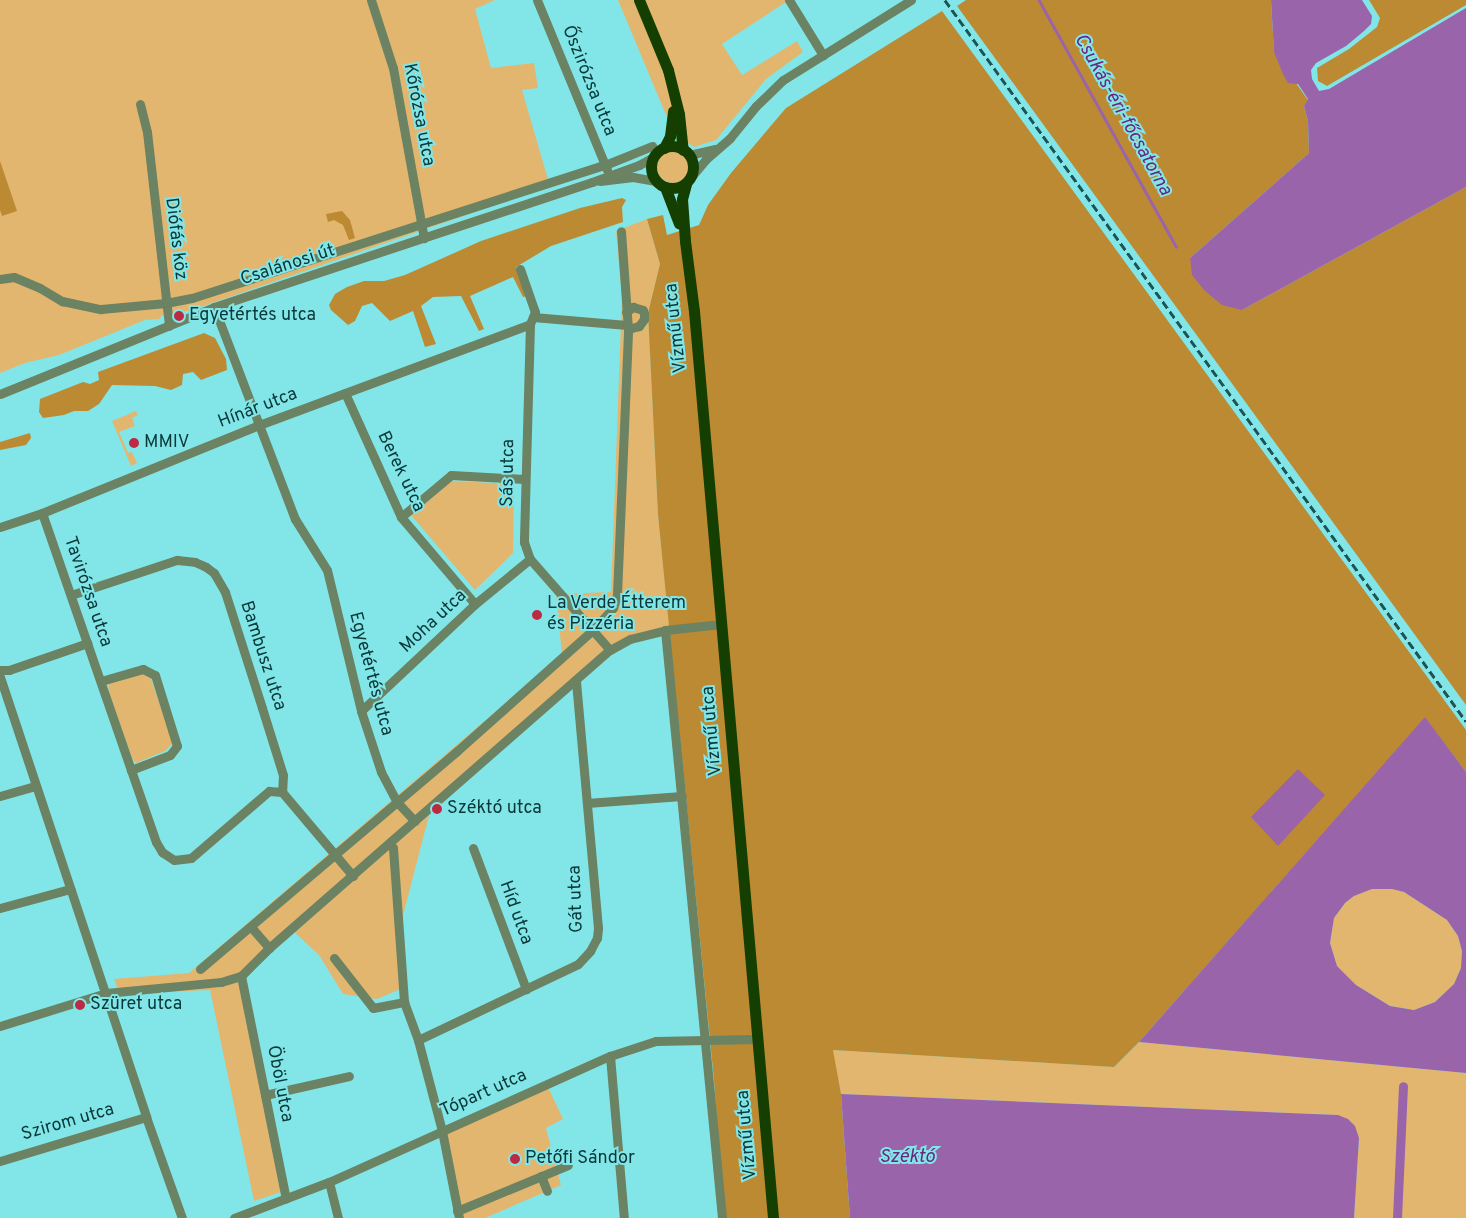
<!DOCTYPE html>
<meta charset="utf-8">
<style>
body{margin:0}
#map{position:relative;width:1466px;height:1218px;overflow:hidden;background:#82e6e8;font-family:Overpass,sans-serif}
div>[style]{position:absolute}
[style*='--x']{left:calc(var(--x)*1px);top:calc(var(--y)*1px);width:calc(var(--w)*1px);rotate:calc(var(--a)*1deg)}
.green>*{inset:0;background:#e3b670}
.round{border-radius:50%}
.forest>*{inset:0;background:#bc8a32}
.water>*{inset:0;background:#9964aa}
.stream>*{height:2.5px;margin:-1.25px;padding:0 1.25px;transform-origin:1.25px;border-radius:1.25px;background:#9964aa}
.canal>*{height:9px;margin:-4.5px;padding:0 4.5px;transform-origin:4.5px;border-radius:4.5px;background:#9964aa}
.minor>*{height:9px;margin:-4.5px;padding:0 4.5px;transform-origin:4.5px;border-radius:4.5px;background:#6b8263}
.major>*{height:11px;margin:-5.5px;padding:0 5.5px;transform-origin:5.5px;border-radius:5.5px;background:#153f00}
.major>.ring{margin:-5.5px;padding:0;box-sizing:content-box;background:none;border:11px solid #153f00;border-radius:50%}
.rail>*{height:2.5px;margin-top:-1.25px;transform-origin:0;background:repeating-linear-gradient(90deg,#1d5354 0 8px,transparent 0 12px)}
.dots>*{width:14px;height:14px;translate:-50% -50%;box-sizing:border-box;border:2px solid #82e6e8;border-radius:50%}
span{translate:-50% -50%;white-space:nowrap;text-align:center;line-height:1.15;-webkit-text-stroke:4px #82e6e8;paint-order:stroke}
.street-label{font-size:18px;color:#0a3839}
.poi-label{font-size:18px;color:#0a3839}
.left{translate:0 -50%;text-align:left}
.water-label{font-size:19px;color:#68267c;font-style:italic}
</style>
<div id="map">
<div class="green">
<div style="clip-path:polygon(0 0,495px 0,475px 9px,491px 68px,534px 63px,538px 88px,522px 90px,550px 186px,192px 310px,161px 316px,160px 319px,145px 320px,59px 355px,25px 363px,0 373px)"></div>
<div style="clip-path:polygon(618px 0,789px 0,722px 44px,742px 75px,797px 41px,803px 52px,766px 79px,716px 140px,694px 147px,684px 140px,677px 108px,666px 115px)"></div>
<div class="round" style="left:657px;top:151px;width:32px;height:32px"></div>
<div style="clip-path:polygon(647px 219px,660px 264px,648px 313px,658px 515px,670px 632px,635px 641px,614px 651px,430px 812px,402px 919px,403px 988px,377px 999px,343px 994px,319px 955px,293px 931px,246px 978px,287px 1190px,254px 1201px,210px 990px,120px 994px,114px 979px,189px 973px,562px 655px,556px 594px,611px 592px,622px 296px,616px 231px)"></div>
<div style="clip-path:polygon(136px 411px,138px 415px,132px 418px,135px 426px,119px 432px,128px 453px,132px 452px,137px 463px,131px 466px,112px 421px)"></div>
<div style="clip-path:polygon(452px 481px,514px 484px,513px 553px,475px 590px,411px 515px)"></div>
<div style="clip-path:polygon(141px 672px,150px 676px,173px 743px,165px 751px,136px 763px,132px 758px,109px 693px,108px 682px)"></div>
<div style="clip-path:polygon(1372px 889px,1392px 889px,1404px 892px,1447px 920px,1458px 936px,1462px 951px,1461px 968px,1454px 984px,1435px 1002px,1414px 1010px,1390px 1006px,1356px 985px,1337px 966px,1330px 943px,1334px 918px,1345px 903px,1354px 896px)"></div>
<div style="clip-path:polygon(1139px 1042px,1466px 1073px,1466px 1218px,1354px 1218px,1359px 1138px,1338px 1115px,841px 1094px,832px 1050px,1114px 1067px)"></div>
<div style="clip-path:polygon(548px 1087px,563px 1119px,546px 1128px,561px 1185px,485px 1218px,464px 1218px,447px 1134px)"></div>
</div>
<div class="forest">
<div style="clip-path:polygon(966px 0,1271px 0,1274px 52px,1308px 100px,1304px 106px,1308px 121px,1309px 153px,1190px 258px,1242px 310px,1466px 187px,1466px 705px,957px 6px)"></div>
<div style="clip-path:polygon(1369px 0,1466px 0,1466px 5px,1327px 86px,1318px 81px,1317px 68px,1349px 49px,1377px 27px,1380px 18px)"></div>
<div style="clip-path:polygon(942px 11px,1466px 730px,1466px 772px,1425px 718px,1139px 1042px,1114px 1067px,833px 1050px,841px 1094px,850px 1218px,724px 1218px,714px 1080px,658px 515px,648px 313px,660px 264px,647px 219px,663px 215px,667px 235px,699px 225px,708px 205px,731px 173px,786px 108px)"></div>
<div style="clip-path:polygon(0 161px,17px 211px,2px 216px,0 210px)"></div>
<div style="clip-path:polygon(622px 198px,626px 200px,622px 207px,623px 222px,551px 246px,516px 267px,527px 296px,523px 297px,513px 277px,470px 296px,484px 329px,479px 331px,461px 296px,433px 297px,421px 306px,436px 344px,425px 347px,413px 311px,390px 321px,372px 303px,362px 306px,355px 321px,348px 325px,331px 310px,329px 305px,335px 294px,347px 287px,364px 281px,384px 281px,405px 275px,481px 241px,580px 208px)"></div>
<div style="clip-path:polygon(342px 211px,350px 220px,355px 238px,349px 240px,343px 225px,334px 220px,328px 222px,326px 214px)"></div>
<div style="clip-path:polygon(204px 333px,215px 338px,226px 359px,227px 370px,201px 380px,193px 372px,183px 374px,182px 385px,171px 390px,155px 386px,112px 385px,99px 404px,88px 411px,74px 411px,64px 415px,43px 418px,39px 412px,40px 399px,83px 382px,90px 384px,99px 380px,98px 372px)"></div>
<div style="clip-path:polygon(30px 433px,31px 438px,26px 445px,0 450px,0 442px)"></div>
</div>
<div class="water">
<div style="clip-path:polygon(1271px 0,1362px 0,1372px 16px,1371px 24px,1364px 31px,1346px 46px,1316px 63px,1311px 70px,1312px 79px,1319px 91px,1329px 89px,1466px 8px,1466px 187px,1242px 310px,1222px 305px,1205px 291px,1192px 275px,1190px 258px,1309px 153px,1308px 121px,1304px 106px,1308px 99px,1298px 84px,1288px 83px,1283px 74px,1274px 52px)"></div>
<div style="clip-path:polygon(evenodd,1425px 717px,1466px 772px,1466px 1073px,1139px 1042px,1425px 717px,1372px 889px,1392px 889px,1404px 892px,1447px 920px,1458px 936px,1462px 951px,1461px 968px,1454px 984px,1435px 1002px,1414px 1010px,1390px 1006px,1356px 985px,1337px 966px,1330px 943px,1334px 918px,1345px 903px,1354px 896px,1372px 889px)"></div>
<div style="clip-path:polygon(1298px 769px,1325px 795px,1278px 846px,1251px 817px)"></div>
<div style="clip-path:polygon(841px 1094px,1338px 1115px,1348px 1119px,1355px 1126px,1359px 1138px,1354px 1218px,850px 1218px)"></div>
</div>
<div class="stream">
<div style="--x:1039;--y:0;--w:282;--a:60.9"></div>
</div>
<div class="canal">
<div style="--x:1397;--y:1218;--w:132;--a:-87.4"></div>
</div>
<div class="minor">
<div style="--x:371;--y:0;--w:71;--a:72.1"></div>
<div style="--x:393;--y:68;--w:173;--a:79.7"></div>
<div style="--x:537;--y:0;--w:184;--a:67.6"></div>
<div style="--x:789;--y:0;--w:65;--a:58.3"></div>
<div style="--x:140;--y:104;--w:29;--a:76"></div>
<div style="--x:147;--y:132;--w:195;--a:83.5"></div>
<div style="--x:689;--y:155;--w:27;--a:-13"></div>
<div style="--x:691;--y:177;--w:23;--a:-50"></div>
<div style="--x:706;--y:159;--w:32;--a:-41"></div>
<div style="--x:730;--y:138;--w:41;--a:-50.9"></div>
<div style="--x:756;--y:106;--w:37;--a:-44"></div>
<div style="--x:783;--y:80;--w:151;--a:-32"></div>
<div style="--x:600;--y:181;--w:33;--a:-7"></div>
<div style="--x:633;--y:177;--w:23;--a:10"></div>
<div style="--x:520;--y:269;--w:46;--a:70.8"></div>
<div style="--x:535;--y:312;--w:13;--a:113"></div>
<div style="--x:530;--y:324;--w:218;--a:91.6"></div>
<div style="--x:524;--y:542;--w:18;--a:71"></div>
<div style="--x:530;--y:559;--w:121;--a:48.7"></div>
<div style="--x:0;--y:279;--w:14;--a:-8"></div>
<div style="--x:14;--y:277;--w:28;--a:23"></div>
<div style="--x:40;--y:288;--w:26;--a:31"></div>
<div style="--x:62;--y:301;--w:40;--a:12"></div>
<div style="--x:101;--y:309;--w:65;--a:-5.3"></div>
<div style="--x:166;--y:303;--w:26;--a:-11"></div>
<div style="--x:192;--y:298;--w:434;--a:-17.9"></div>
<div style="--x:605;--y:165;--w:51;--a:-22"></div>
<div style="--x:214;--y:307;--w:227;--a:69.1"></div>
<div style="--x:295;--y:519;--w:60;--a:57.9"></div>
<div style="--x:327;--y:570;--w:145;--a:76.4"></div>
<div style="--x:361;--y:711;--w:64;--a:71.8"></div>
<div style="--x:381;--y:772;--w:34;--a:62"></div>
<div style="--x:397;--y:802;--w:26;--a:47"></div>
<div style="--x:626;--y:312;--w:9;--a:-36"></div>
<div style="--x:633;--y:307;--w:10;--a:17"></div>
<div style="--x:643;--y:310;--w:4;--a:76"></div>
<div style="--x:644;--y:314;--w:5;--a:90"></div>
<div style="--x:644;--y:319;--w:9;--a:126"></div>
<div style="--x:639;--y:326;--w:11;--a:165"></div>
<div style="--x:533;--y:317;--w:94;--a:4.9"></div>
<div style="--x:345;--y:393;--w:136;--a:65.7"></div>
<div style="--x:401;--y:517;--w:114;--a:49.6"></div>
<div style="--x:0;--y:394;--w:231;--a:-22.1"></div>
<div style="--x:214;--y:307;--w:398;--a:-18.3"></div>
<div style="--x:592;--y:182;--w:50;--a:-19.9"></div>
<div style="--x:639;--y:165;--w:18;--a:-29"></div>
<div style="--x:42;--y:513;--w:348;--a:70.9"></div>
<div style="--x:156;--y:842;--w:12;--a:59"></div>
<div style="--x:162;--y:852;--w:14;--a:34"></div>
<div style="--x:174;--y:860;--w:17;--a:-7"></div>
<div style="--x:191;--y:858;--w:103;--a:-40.7"></div>
<div style="--x:269;--y:791;--w:13;--a:4"></div>
<div style="--x:401;--y:517;--w:65;--a:-40"></div>
<div style="--x:451;--y:475;--w:73;--a:3.1"></div>
<div style="--x:0;--y:527;--w:44;--a:-18.4"></div>
<div style="--x:42;--y:513;--w:234;--a:-22.1"></div>
<div style="--x:259;--y:425;--w:289;--a:-20.4"></div>
<div style="--x:71;--y:595;--w:112;--a:-18.3"></div>
<div style="--x:177;--y:560;--w:18;--a:6"></div>
<div style="--x:195;--y:562;--w:12;--a:24"></div>
<div style="--x:206;--y:567;--w:10;--a:37"></div>
<div style="--x:214;--y:573;--w:22;--a:60"></div>
<div style="--x:225;--y:592;--w:122;--a:72.3"></div>
<div style="--x:262;--y:708;--w:70;--a:72.6"></div>
<div style="--x:283;--y:775;--w:17;--a:93"></div>
<div style="--x:282;--y:792;--w:110;--a:49.8"></div>
<div style="--x:665;--y:630;--w:591;--a:84.46"></div>
<div style="--x:0;--y:670;--w:9;--a:0"></div>
<div style="--x:9;--y:670;--w:83;--a:-18.9"></div>
<div style="--x:0;--y:677;--w:464;--a:71.6"></div>
<div style="--x:146;--y:1117;--w:107;--a:70.4"></div>
<div style="--x:101;--y:681;--w:44;--a:-15.9"></div>
<div style="--x:143;--y:669;--w:13;--a:27"></div>
<div style="--x:155;--y:675;--w:74;--a:72.8"></div>
<div style="--x:177;--y:746;--w:11;--a:128"></div>
<div style="--x:170;--y:755;--w:42;--a:159"></div>
<div style="--x:361;--y:711;--w:156;--a:-43.2"></div>
<div style="--x:475;--y:604;--w:71;--a:-39.3"></div>
<div style="--x:0;--y:796;--w:37;--a:-16"></div>
<div style="--x:587;--y:803;--w:95;--a:-4.2"></div>
<div style="--x:390;--y:843;--w:6;--a:59"></div>
<div style="--x:393;--y:848;--w:154;--a:85.9"></div>
<div style="--x:404;--y:1002;--w:40;--a:69.8"></div>
<div style="--x:418;--y:1040;--w:94;--a:75.2"></div>
<div style="--x:442;--y:1131;--w:89;--a:78.9"></div>
<div style="--x:473;--y:848;--w:151;--a:69.4"></div>
<div style="--x:0;--y:908;--w:73;--a:-15.2"></div>
<div style="--x:251;--y:927;--w:28;--a:49"></div>
<div style="--x:334;--y:958;--w:63;--a:52"></div>
<div style="--x:373;--y:1008;--w:32;--a:-11"></div>
<div style="--x:200;--y:969;--w:337;--a:-40.3"></div>
<div style="--x:457;--y:751;--w:182;--a:-41.7"></div>
<div style="--x:593;--y:630;--w:30;--a:-48"></div>
<div style="--x:613;--y:608;--w:14;--a:-73"></div>
<div style="--x:617;--y:595;--w:266;--a:-87.6"></div>
<div style="--x:628;--y:329;--w:98;--a:-94.1"></div>
<div style="--x:241;--y:976;--w:227;--a:78.6"></div>
<div style="--x:0;--y:1026;--w:111;--a:-17.3"></div>
<div style="--x:106;--y:993;--w:116;--a:-5.5"></div>
<div style="--x:221;--y:982;--w:21;--a:-17"></div>
<div style="--x:241;--y:976;--w:40;--a:-45"></div>
<div style="--x:269;--y:948;--w:453;--a:-41.2"></div>
<div style="--x:610;--y:650;--w:23;--a:-29"></div>
<div style="--x:630;--y:639;--w:36;--a:-14"></div>
<div style="--x:665;--y:630;--w:57;--a:-6"></div>
<div style="--x:418;--y:1040;--w:177;--a:-25.4"></div>
<div style="--x:578;--y:964;--w:18;--a:-47"></div>
<div style="--x:590;--y:951;--w:15;--a:-62"></div>
<div style="--x:597;--y:938;--w:10;--a:-84"></div>
<div style="--x:598;--y:928;--w:249;--a:-95.1"></div>
<div style="--x:610;--y:1056;--w:163;--a:85.1"></div>
<div style="--x:265;--y:1095;--w:86;--a:-12.7"></div>
<div style="--x:0;--y:1161;--w:152;--a:-16.8"></div>
<div style="--x:541;--y:1176;--w:16;--a:68"></div>
<div style="--x:329;--y:1182;--w:37;--a:76"></div>
<div style="--x:457;--y:1211;--w:120;--a:-22.5"></div>
<div style="--x:234;--y:1218;--w:102;--a:-20.8"></div>
<div style="--x:329;--y:1182;--w:308;--a:-24.2"></div>
<div style="--x:610;--y:1056;--w:48;--a:-18.1"></div>
<div style="--x:656;--y:1041;--w:100;--a:-1.1"></div>
</div>
<div class="major">
<div style="--x:639;--y:0;--w:76;--a:67.5"></div>
<div style="--x:668;--y:70;--w:45;--a:76"></div>
<div style="--x:679;--y:114;--w:36;--a:84"></div>
<div class="ring" style="left:651px;top:146px;width:31px;height:31px"></div>
<div style="--x:664;--y:148;--w:13;--a:-63"></div>
<div style="--x:670;--y:136;--w:25;--a:-83"></div>
<div style="--x:686;--y:184;--w:16;--a:105"></div>
<div style="--x:682;--y:199;--w:42;--a:85.9"></div>
<div style="--x:685;--y:241;--w:71;--a:82.7"></div>
<div style="--x:694;--y:311;--w:910;--a:85.02"></div>
<div style="--x:665;--y:187;--w:39;--a:69"></div>
</div>
<div class="rail">
<div style="--x:945;--y:0;--w:890;--a:54.15"></div>
</div>
<div class="dots">
<div style="left:179px;top:316px;background:#bb2a42"></div>
<div style="left:134px;top:443px;background:#bb2a42"></div>
<div style="left:537px;top:615px;background:#bb2a42"></div>
<div style="left:437px;top:809px;background:#bb2a42"></div>
<div style="left:80px;top:1005px;background:#bb2a42"></div>
<div style="left:515px;top:1159px;background:#bb2a42"></div>
</div>
<div class="street-label">
<span style="left:588px;top:81px;rotate:68deg">Őszirózsa utca</span>
<span style="left:418px;top:115px;rotate:79deg">Kőrózsa utca</span>
<span style="left:175px;top:239px;rotate:83deg">Diófás köz</span>
<span style="left:288px;top:266px;rotate:-18deg">Csalánosi út</span>
<span style="left:677px;top:328px;rotate:-96deg">Vízmű utca</span>
<span style="left:258px;top:409px;rotate:-21deg">Hínár utca</span>
<span style="left:400px;top:472px;rotate:64deg">Berek utca</span>
<span style="left:509px;top:473px;rotate:-89deg">Sás utca</span>
<span style="left:87px;top:592px;rotate:71deg">Tavirózsa utca</span>
<span style="left:434px;top:622px;rotate:-43deg">Moha utca</span>
<span style="left:262px;top:656px;rotate:72deg">Bambusz utca</span>
<span style="left:370px;top:674px;rotate:75deg">Egyetértés utca</span>
<span style="left:713px;top:731px;rotate:-95deg">Vízmű utca</span>
<span style="left:577px;top:899px;rotate:-92deg">Gát utca</span>
<span style="left:515px;top:913px;rotate:70deg">Híd utca</span>
<span style="left:279px;top:1084px;rotate:79deg">Öböl utca</span>
<span style="left:484px;top:1094px;rotate:-24deg">Tópart utca</span>
<span style="left:68px;top:1123px;rotate:-16deg">Szirom utca</span>
<span style="left:748px;top:1135px;rotate:-95deg">Vízmű utca</span>
</div>
<div class="poi-label">
<span class="left" style="left:189px;top:316px">Egyetértés utca</span>
<span class="left" style="left:144px;top:443px">MMIV</span>
<span class="left" style="left:547px;top:615px">La Verde Étterem<br>és Pizzéria</span>
<span class="left" style="left:447px;top:809px">Széktó utca</span>
<span class="left" style="left:90px;top:1005px">Szüret utca</span>
<span class="left" style="left:525px;top:1159px">Petőfi Sándor</span>
</div>
<div class="water-label">
<span style="left:1122px;top:115px;rotate:61deg">Csukás-éri-főcsatorna</span>
<span style="left:907px;top:1158px">Széktó</span>
</div>
</div>
